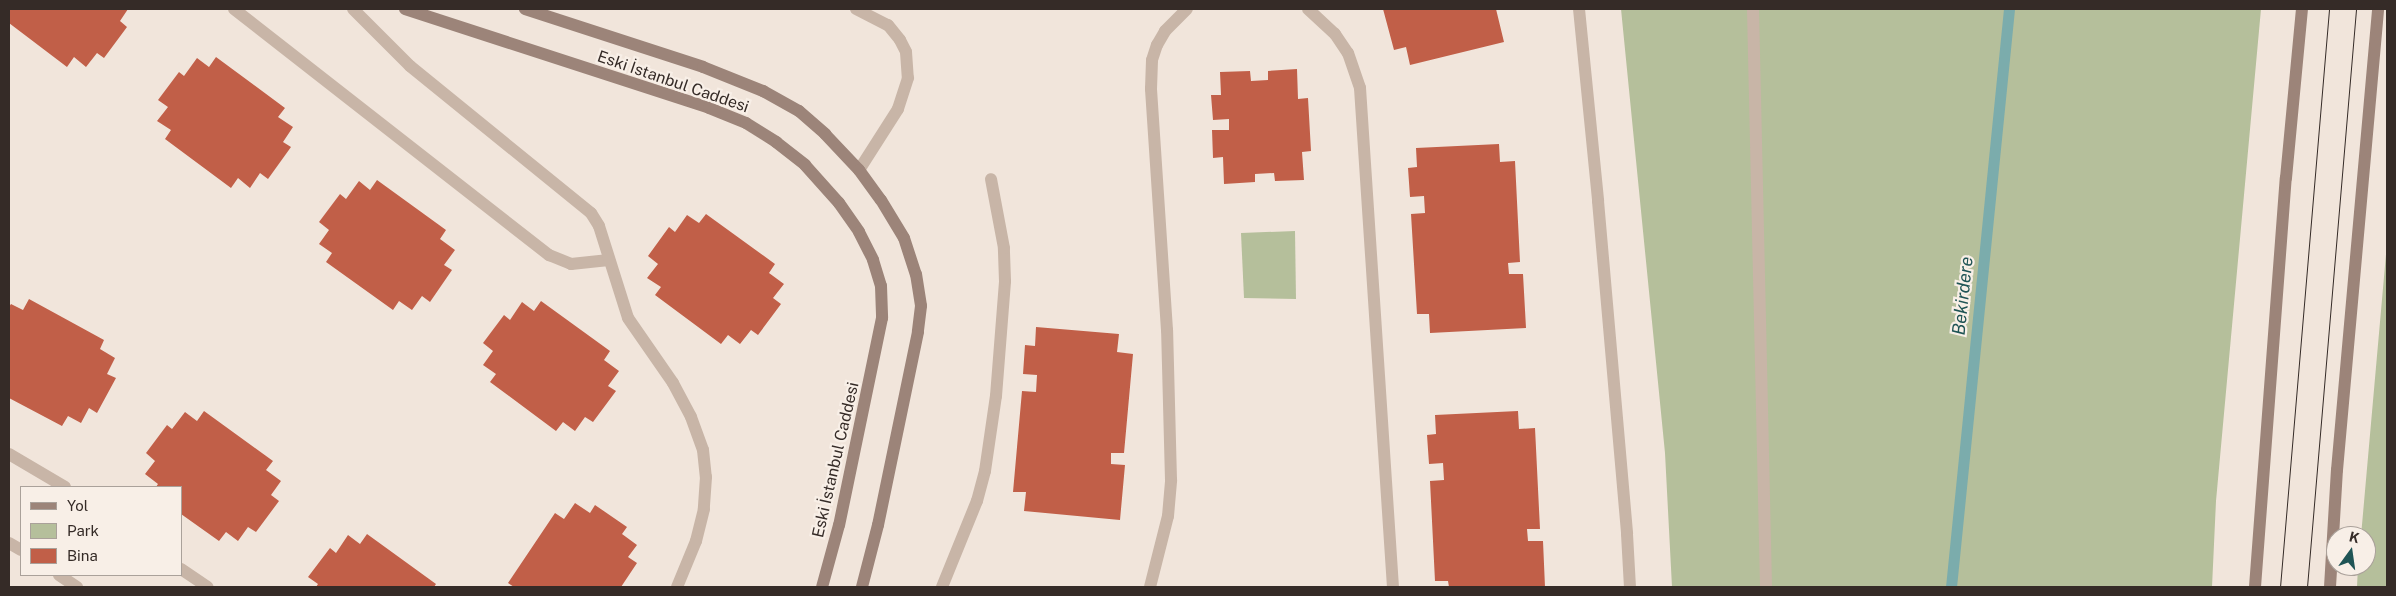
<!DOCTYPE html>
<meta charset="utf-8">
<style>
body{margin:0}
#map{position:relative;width:2396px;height:596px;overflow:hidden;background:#f1e5db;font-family:"Public Sans",sans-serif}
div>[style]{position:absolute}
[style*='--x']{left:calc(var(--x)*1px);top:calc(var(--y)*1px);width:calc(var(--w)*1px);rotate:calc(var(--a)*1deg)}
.green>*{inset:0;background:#b5bf9b}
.stream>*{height:11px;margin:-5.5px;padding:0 5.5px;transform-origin:5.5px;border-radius:5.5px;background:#7bacac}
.building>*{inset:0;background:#c15f48}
.service>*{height:12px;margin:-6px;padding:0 6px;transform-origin:6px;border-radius:6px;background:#c8b5a7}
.minor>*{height:12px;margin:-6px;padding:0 6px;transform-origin:6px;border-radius:6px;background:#c8b5a7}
.tertiary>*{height:12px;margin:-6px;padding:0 6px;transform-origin:6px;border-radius:6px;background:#c8b5a7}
.secondary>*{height:12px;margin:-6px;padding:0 6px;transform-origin:6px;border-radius:6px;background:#9c8479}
.tram>*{height:1px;margin:-0.5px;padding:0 0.5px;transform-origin:0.5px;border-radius:0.5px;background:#352b27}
span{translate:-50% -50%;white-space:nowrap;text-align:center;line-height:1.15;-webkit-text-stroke:4.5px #f8efe7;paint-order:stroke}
.street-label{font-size:16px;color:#352b27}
.water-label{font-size:18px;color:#1f5455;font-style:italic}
.frame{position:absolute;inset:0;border:10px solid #352b27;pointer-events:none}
.legend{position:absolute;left:20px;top:486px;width:162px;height:90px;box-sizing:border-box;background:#f8efe7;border:1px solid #aaa19a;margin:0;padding:6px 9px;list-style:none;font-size:15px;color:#352b27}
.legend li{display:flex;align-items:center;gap:10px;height:25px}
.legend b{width:25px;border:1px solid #aaa19a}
.north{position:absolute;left:2326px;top:526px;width:50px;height:50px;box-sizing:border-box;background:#f8efe7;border:1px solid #aaa19a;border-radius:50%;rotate:14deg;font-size:14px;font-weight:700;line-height:20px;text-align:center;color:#352b27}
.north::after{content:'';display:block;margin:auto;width:18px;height:22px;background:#1f5455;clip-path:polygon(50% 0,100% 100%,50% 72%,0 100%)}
</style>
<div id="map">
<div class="green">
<div style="clip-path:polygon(1621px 9px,2261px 9px,2216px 501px,2212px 587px,1672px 587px,1665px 453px)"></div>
<div style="clip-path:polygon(1295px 231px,1296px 299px,1244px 298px,1241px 233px)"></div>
<div style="clip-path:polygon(2387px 243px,2387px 587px,2357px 587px,2358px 566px,2366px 566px,2366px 536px,2361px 536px)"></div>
</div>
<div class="stream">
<div style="--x:1951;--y:587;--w:581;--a:-84.27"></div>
</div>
<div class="building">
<div style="clip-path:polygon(9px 9px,128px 9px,120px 21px,127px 27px,104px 58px,97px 53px,86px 67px,74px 57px,67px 67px,9px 23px)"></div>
<div style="clip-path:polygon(1383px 9px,1496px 9px,1504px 42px,1410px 65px,1406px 47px,1394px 50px)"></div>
<div style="clip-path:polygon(216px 57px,285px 108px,278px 117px,293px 127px,283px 142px,291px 147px,268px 179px,260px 173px,250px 188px,238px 178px,231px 188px,165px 139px,171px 130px,157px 121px,168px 107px,158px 100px,179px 72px,184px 76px,197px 58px,209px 67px)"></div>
<div style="clip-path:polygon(1297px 69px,1298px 99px,1308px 98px,1311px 151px,1302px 152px,1304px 180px,1275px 181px,1274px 173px,1255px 174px,1255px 182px,1224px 184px,1223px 157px,1213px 158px,1212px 130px,1229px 130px,1229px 119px,1213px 120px,1211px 95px,1221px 95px,1220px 72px,1250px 71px,1251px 81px,1268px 80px,1268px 71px)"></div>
<div style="clip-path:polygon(1499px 144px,1500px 162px,1515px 161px,1520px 262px,1508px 263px,1509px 274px,1523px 274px,1526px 328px,1430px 333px,1429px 314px,1417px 314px,1411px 214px,1425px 213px,1424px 196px,1410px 197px,1408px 168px,1417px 167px,1416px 148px)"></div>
<div style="clip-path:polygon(377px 180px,446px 230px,440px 239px,455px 250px,444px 265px,452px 270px,430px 302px,422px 296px,412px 310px,399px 301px,393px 310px,326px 262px,332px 253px,319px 244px,329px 230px,319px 222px,340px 194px,346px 199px,359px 181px,370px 190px)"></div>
<div style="clip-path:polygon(706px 214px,775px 264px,769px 273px,784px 284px,773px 298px,781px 304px,758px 335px,751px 330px,740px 344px,728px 335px,721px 344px,655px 295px,661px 287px,647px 278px,658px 264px,648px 256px,669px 227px,675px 232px,687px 215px,699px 223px)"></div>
<div style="clip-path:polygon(29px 299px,104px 340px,100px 349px,115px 358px,107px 374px,116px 378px,97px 413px,89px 408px,81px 423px,68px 416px,62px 426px,9px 398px,9px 307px,11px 304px,23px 310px)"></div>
<div style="clip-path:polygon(541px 301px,610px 351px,604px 360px,619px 371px,608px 386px,616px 391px,593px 422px,585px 417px,575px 431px,563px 422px,556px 431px,490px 382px,496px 374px,483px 365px,493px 351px,483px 343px,504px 315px,510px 320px,522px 302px,534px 311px)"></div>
<div style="clip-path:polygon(1036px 327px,1119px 334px,1117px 352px,1133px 354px,1124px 453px,1111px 453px,1111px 464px,1125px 465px,1120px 520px,1024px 511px,1026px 492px,1013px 492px,1022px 391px,1036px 392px,1037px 375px,1023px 374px,1025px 345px,1035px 346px)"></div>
<div style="clip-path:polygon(204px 411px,273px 461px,266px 470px,281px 481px,271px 495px,279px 501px,256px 532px,248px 527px,238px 541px,226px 532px,219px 541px,181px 514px,181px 487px,156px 487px,158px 484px,145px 474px,155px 461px,146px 453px,167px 425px,172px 429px,185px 412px,197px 421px)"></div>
<div style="clip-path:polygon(1518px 411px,1519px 429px,1535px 428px,1540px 529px,1527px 529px,1528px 541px,1543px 541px,1545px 587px,1449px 587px,1448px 581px,1435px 581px,1430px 481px,1444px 480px,1443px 463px,1429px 464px,1427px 435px,1436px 434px,1435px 415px)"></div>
<div style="clip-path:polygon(575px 503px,590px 513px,595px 505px,627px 527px,622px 534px,637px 545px,628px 557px,637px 563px,621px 587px,514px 587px,508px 583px,555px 513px,564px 519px)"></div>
<div style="clip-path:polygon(367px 534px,436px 584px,434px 587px,316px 587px,318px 584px,308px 577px,330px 548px,336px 553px,348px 535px,360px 544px)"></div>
</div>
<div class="service">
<div style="--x:234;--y:9;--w:400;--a:38"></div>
<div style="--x:549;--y:255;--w:24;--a:22"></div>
<div style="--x:571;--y:264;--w:38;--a:-6"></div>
<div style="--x:353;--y:9;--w:81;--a:45"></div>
<div style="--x:410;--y:66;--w:233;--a:39.1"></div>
<div style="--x:591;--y:213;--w:15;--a:58"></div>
<div style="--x:599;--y:226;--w:96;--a:72.5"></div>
<div style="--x:628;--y:318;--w:79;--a:55.3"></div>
<div style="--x:673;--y:383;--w:38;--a:62"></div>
<div style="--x:691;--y:417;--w:35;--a:70"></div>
<div style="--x:703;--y:450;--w:27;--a:84"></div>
<div style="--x:706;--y:477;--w:32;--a:94"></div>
<div style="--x:704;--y:509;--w:33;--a:104"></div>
<div style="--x:696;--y:541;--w:50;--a:112.4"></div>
<div style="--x:856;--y:9;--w:36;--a:27"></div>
<div style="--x:888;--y:25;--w:19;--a:51"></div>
<div style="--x:900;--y:40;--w:13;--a:63"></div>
<div style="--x:906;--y:52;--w:26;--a:86"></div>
<div style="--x:908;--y:78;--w:33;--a:108"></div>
<div style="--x:898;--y:109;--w:72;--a:122.6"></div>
<div style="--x:1308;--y:9;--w:37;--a:43"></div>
<div style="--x:1335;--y:34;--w:23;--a:56"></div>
<div style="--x:1348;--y:53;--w:37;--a:71"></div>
<div style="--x:1360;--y:88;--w:500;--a:86.22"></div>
<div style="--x:9;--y:454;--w:65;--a:30.5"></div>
<div style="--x:9;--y:543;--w:14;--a:30"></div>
<div style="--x:181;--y:569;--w:32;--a:34"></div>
<div style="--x:59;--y:575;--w:22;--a:34"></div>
<div style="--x:942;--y:587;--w:93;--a:-67.9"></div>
<div style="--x:977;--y:501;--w:31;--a:-75"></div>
<div style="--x:985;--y:471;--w:76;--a:-81.7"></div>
<div style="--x:996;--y:396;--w:115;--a:-85.5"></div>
<div style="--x:1005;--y:281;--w:33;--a:-92"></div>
<div style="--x:1004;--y:248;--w:70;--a:-100.7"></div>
<div style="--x:1150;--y:587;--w:73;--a:-75.8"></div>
<div style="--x:1168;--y:516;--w:36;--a:-85"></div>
<div style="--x:1171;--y:480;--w:150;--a:-91.5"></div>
<div style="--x:1167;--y:330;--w:242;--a:-93.8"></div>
<div style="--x:1151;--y:89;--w:29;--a:-88"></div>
<div style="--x:1152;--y:60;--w:16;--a:-72"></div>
<div style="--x:1157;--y:45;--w:16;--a:-60"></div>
<div style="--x:1165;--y:31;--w:31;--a:-45"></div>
</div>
<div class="minor">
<div style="--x:1753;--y:9;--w:578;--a:88.71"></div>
</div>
<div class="tertiary">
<div style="--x:1579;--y:9;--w:193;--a:84.3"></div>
<div style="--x:1598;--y:201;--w:334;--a:85"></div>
<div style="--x:1627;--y:534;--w:53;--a:86.8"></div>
</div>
<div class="secondary">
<div style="--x:405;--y:9;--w:320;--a:18"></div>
<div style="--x:709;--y:108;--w:40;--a:22"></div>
<div style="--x:746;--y:123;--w:36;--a:32"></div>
<div style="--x:776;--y:142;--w:37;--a:38"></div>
<div style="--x:805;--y:165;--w:51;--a:48.2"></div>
<div style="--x:839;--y:203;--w:35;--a:55"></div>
<div style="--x:859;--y:232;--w:31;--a:63"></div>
<div style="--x:873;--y:260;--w:27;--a:73"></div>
<div style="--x:881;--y:286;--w:32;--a:88"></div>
<div style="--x:882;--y:318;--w:211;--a:101.7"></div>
<div style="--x:839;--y:525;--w:64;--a:105.3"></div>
<div style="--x:525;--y:9;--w:187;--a:18"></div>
<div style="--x:703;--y:67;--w:65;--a:21.8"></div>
<div style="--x:763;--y:91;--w:41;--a:29.1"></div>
<div style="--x:799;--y:111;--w:35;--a:41"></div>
<div style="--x:825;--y:134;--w:50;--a:46.6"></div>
<div style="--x:859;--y:170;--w:37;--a:54"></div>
<div style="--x:881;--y:200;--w:44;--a:58.8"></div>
<div style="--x:904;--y:238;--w:38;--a:72"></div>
<div style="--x:916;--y:274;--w:32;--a:81"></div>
<div style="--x:921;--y:306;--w:26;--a:97"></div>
<div style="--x:918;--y:332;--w:197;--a:101.7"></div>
<div style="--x:878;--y:525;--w:64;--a:104.5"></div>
<div style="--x:2255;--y:587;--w:410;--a:-85.7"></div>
<div style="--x:2286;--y:178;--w:170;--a:-84.6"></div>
<div style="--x:2330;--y:587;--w:117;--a:-86.6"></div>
<div style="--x:2337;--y:470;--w:463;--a:-84.9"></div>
</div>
<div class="tram">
<div style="--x:2280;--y:587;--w:580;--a:-85.15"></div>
<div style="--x:2307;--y:587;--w:580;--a:-85.15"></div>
</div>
<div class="street-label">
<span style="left:673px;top:82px;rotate:19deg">Eski İstanbul Caddesi</span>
<span style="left:836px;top:460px;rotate:-77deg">Eski İstanbul Caddesi</span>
</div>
<div class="water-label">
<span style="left:1963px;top:296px;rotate:-84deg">Bekirdere</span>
</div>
<div class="frame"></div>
<ul class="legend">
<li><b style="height:6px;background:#9c8479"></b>Yol</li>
<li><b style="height:14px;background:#b5bf9b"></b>Park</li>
<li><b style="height:14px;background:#c15f48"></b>Bina</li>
</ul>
<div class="north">K</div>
</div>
